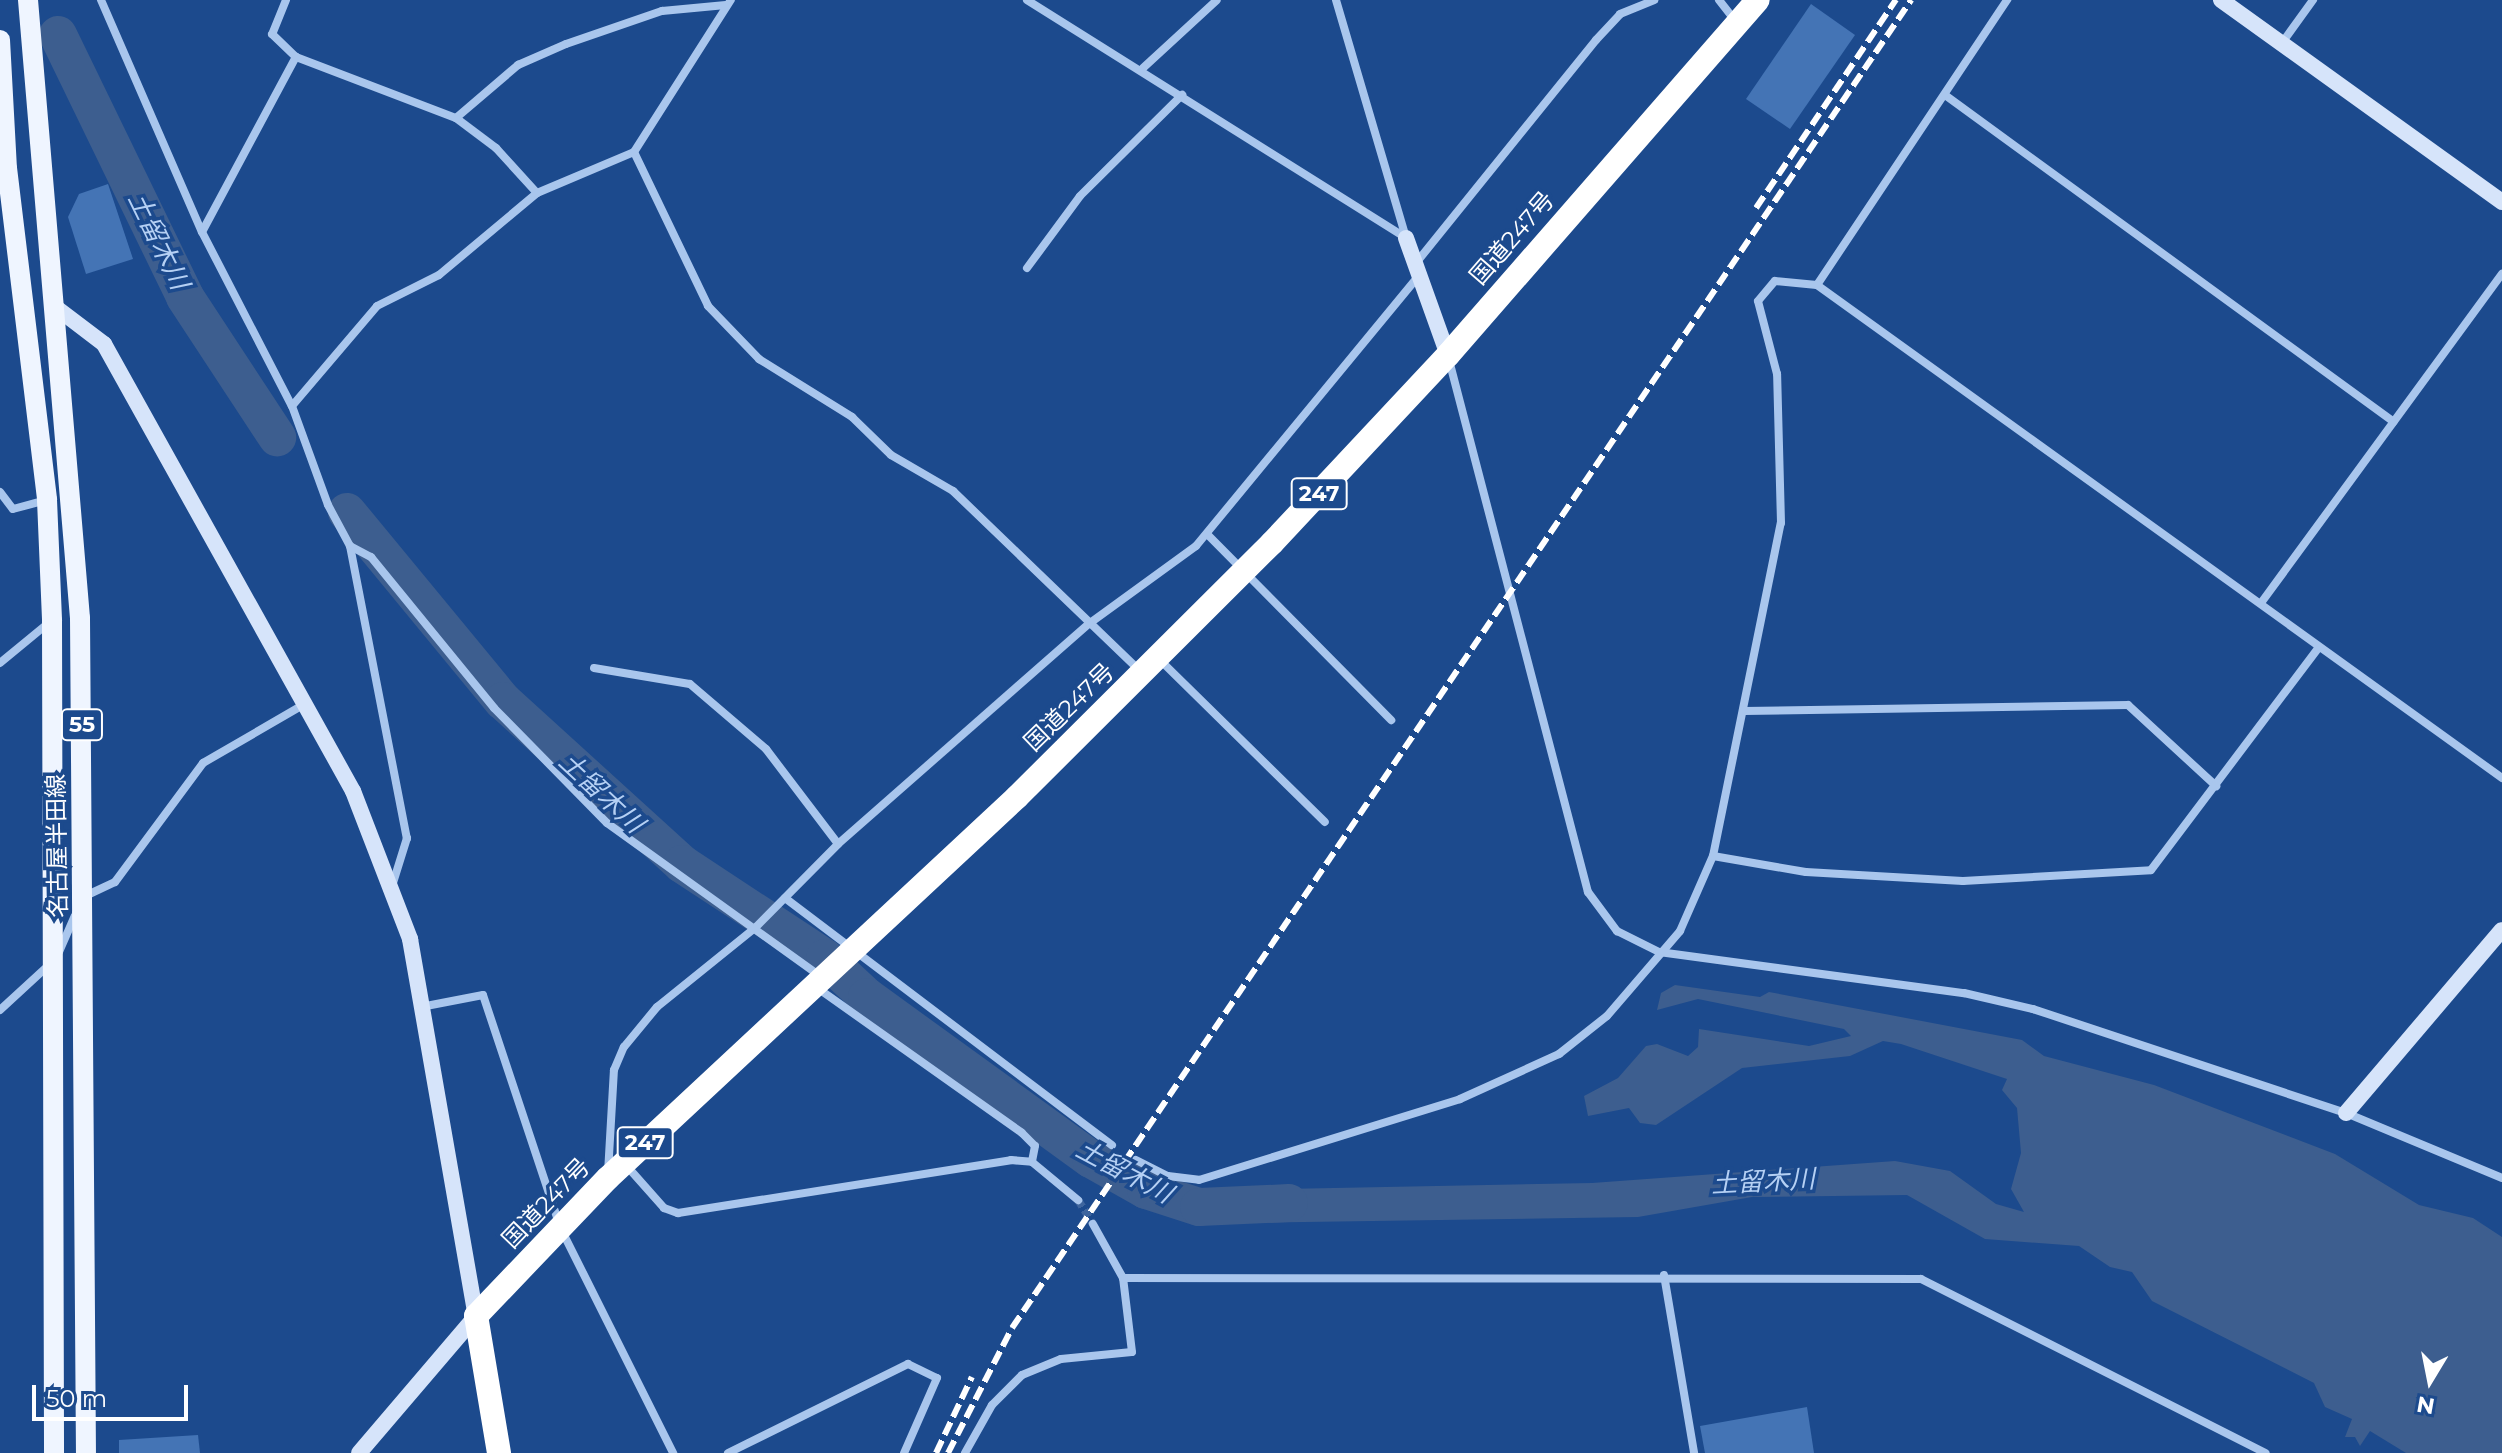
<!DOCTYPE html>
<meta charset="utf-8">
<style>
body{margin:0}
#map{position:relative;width:2502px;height:1453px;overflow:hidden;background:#1c4a8d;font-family:Montserrat,"Noto Sans JP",sans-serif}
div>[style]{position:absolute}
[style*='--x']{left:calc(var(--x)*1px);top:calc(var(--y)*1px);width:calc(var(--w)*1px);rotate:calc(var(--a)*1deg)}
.water>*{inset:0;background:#3d5e8f}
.river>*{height:38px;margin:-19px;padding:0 19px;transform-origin:19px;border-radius:19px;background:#3d5e8f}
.building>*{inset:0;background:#4474b5}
.street-tunnel>*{height:8px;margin-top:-4px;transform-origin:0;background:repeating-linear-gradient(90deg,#3e659e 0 8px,transparent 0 12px)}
.street>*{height:8px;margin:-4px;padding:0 4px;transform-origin:4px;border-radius:4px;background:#a9c6ed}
.secondary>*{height:16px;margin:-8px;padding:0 8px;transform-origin:8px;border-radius:8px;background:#d6e4fa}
.primary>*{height:20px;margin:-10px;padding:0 10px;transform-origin:10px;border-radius:10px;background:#eff5ff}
.highway>*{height:24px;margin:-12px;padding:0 12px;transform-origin:12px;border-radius:12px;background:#fff}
.rail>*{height:6px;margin-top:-3px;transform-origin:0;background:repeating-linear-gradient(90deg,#fff 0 14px,transparent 0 20px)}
span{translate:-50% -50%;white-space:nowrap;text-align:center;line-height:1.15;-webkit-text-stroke:7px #1c4a8d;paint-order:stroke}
.shield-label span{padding:2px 6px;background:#1c4a8d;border:2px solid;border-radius:6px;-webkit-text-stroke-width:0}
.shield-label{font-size:22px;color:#fff;font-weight:700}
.street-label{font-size:24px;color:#fff}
.water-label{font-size:26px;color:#b5d0f4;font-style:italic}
.north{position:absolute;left:2390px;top:1341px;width:80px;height:80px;-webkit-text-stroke:6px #1c4a8d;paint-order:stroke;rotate:190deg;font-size:22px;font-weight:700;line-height:32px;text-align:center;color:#fff}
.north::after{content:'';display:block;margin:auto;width:28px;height:36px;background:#fff;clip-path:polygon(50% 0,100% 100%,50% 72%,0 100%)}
.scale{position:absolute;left:32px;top:1385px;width:156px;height:36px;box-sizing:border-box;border:4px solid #fff;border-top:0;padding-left:10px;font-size:24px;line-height:28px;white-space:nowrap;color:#fff;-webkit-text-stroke:6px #1c4a8d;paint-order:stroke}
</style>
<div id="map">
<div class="water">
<div style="clip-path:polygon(1675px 985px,1760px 997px,1769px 992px,2022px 1040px,2044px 1056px,2154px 1085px,2335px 1154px,2419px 1205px,2473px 1218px,2502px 1237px,2502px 1453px,2406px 1453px,2370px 1431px,2360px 1446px,2355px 1437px,2345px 1437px,2352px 1419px,2325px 1407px,2314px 1383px,2152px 1301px,2132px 1272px,2110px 1267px,2079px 1246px,1985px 1239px,1907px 1195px,1752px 1197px,1638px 1217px,1238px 1223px,1237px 1190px,1592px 1183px,1895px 1161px,1950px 1171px,1996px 1204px,2024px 1212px,2011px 1189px,2021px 1153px,2017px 1108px,2002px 1090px,2007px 1079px,1901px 1044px,1883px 1041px,1850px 1056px,1742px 1068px,1656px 1125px,1640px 1123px,1629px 1108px,1588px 1116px,1584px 1096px,1618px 1078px,1646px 1046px,1657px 1044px,1688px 1056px,1698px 1047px,1699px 1029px,1809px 1046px,1851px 1036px,1844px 1029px,1698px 999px,1657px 1010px,1661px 993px)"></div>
</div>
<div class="river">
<div style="--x:58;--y:35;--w:291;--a:64.1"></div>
<div style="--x:185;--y:297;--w:168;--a:56.7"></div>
<div style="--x:347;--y:512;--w:245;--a:50.5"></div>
<div style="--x:503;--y:701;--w:242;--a:42.3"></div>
<div style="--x:682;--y:864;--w:171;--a:33.3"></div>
<div style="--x:825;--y:958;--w:57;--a:42.9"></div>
<div style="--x:867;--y:997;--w:276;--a:35.9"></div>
<div style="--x:1091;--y:1159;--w:63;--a:29.4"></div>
<div style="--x:1146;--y:1190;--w:56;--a:17.8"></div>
<div style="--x:1199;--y:1207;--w:90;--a:-2.5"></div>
</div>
<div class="building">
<div style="clip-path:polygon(1811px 4px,1855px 35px,1790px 129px,1746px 99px)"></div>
<div style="clip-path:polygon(108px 184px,133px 259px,86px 274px,68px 217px,79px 194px)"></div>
<div style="clip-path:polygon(1807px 1407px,1814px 1453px,1705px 1453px,1700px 1426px)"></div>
<div style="clip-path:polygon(198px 1435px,200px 1453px,119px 1453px,119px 1440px)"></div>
</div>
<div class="street-tunnel">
<div style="--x:1078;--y:1200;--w:28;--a:58"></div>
</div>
<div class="street">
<div style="--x:101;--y:0;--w:253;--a:66.5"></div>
<div style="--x:202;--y:232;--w:196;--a:62.7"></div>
<div style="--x:292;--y:406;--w:105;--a:70"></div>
<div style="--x:328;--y:505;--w:47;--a:61.8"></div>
<div style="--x:350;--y:546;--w:298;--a:79"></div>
<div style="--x:407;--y:838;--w:47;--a:107.3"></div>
<div style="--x:286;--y:0;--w:37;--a:112"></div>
<div style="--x:272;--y:34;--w:33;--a:44"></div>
<div style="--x:1027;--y:0;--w:448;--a:32.1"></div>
<div style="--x:1336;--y:0;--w:248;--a:73.6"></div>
<div style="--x:1719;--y:0;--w:28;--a:52"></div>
<div style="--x:2282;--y:43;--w:53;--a:-54.2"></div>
<div style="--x:1143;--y:68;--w:100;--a:-42.6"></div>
<div style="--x:1945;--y:95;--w:555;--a:36.07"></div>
<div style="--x:456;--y:118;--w:50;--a:36.9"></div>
<div style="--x:496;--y:148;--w:61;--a:47.7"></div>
<div style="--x:634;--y:152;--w:171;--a:64.3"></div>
<div style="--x:708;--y:306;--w:74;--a:46.1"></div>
<div style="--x:759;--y:359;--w:110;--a:31.9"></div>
<div style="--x:852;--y:417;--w:54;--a:44.3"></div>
<div style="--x:891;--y:455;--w:72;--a:30.1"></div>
<div style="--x:953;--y:491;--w:258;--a:43.9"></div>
<div style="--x:202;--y:232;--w:199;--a:-61.8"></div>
<div style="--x:296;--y:57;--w:171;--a:20.9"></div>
<div style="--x:456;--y:118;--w:82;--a:-40.5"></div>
<div style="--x:518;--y:65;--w:52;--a:-23.6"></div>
<div style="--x:566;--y:44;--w:102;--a:-19"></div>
<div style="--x:662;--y:11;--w:64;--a:-5.4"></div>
<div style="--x:1416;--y:263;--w:287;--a:-51.1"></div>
<div style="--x:1596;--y:40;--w:35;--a:-47"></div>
<div style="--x:1620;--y:14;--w:37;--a:-22"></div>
<div style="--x:1027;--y:268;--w:89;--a:-53.6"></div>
<div style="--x:1080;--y:196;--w:144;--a:-44.7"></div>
<div style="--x:1817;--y:285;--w:343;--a:-56.3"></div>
<div style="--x:1449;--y:360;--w:550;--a:75.36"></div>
<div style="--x:1588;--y:892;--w:49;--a:53.4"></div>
<div style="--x:1617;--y:931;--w:47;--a:26.6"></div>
<div style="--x:1659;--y:952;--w:308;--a:7.7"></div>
<div style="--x:1964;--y:993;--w:71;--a:13.1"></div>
<div style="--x:2033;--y:1009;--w:330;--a:18.4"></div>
<div style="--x:2346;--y:1113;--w:169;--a:22.6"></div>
<div style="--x:292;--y:406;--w:131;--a:-49.6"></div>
<div style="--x:377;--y:306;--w:69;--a:-26.6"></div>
<div style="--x:439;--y:275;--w:128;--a:-39.9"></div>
<div style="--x:537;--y:193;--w:105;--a:-22.9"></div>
<div style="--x:634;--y:152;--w:180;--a:-57.5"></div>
<div style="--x:0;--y:492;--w:21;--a:53"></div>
<div style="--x:13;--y:509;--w:34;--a:-15"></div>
<div style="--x:1207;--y:534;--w:262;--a:45.3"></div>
<div style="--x:350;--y:546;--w:24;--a:28"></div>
<div style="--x:371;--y:557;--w:195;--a:50.8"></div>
<div style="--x:494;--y:708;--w:161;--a:45.5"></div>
<div style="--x:607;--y:823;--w:264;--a:35.7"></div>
<div style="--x:2261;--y:603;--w:408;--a:-53.8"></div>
<div style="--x:1160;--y:660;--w:231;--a:44.5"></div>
<div style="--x:0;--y:663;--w:66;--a:-39.5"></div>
<div style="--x:594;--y:668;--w:97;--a:9.5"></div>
<div style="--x:690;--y:684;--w:100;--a:40.5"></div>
<div style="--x:766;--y:749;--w:119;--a:52.8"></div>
<div style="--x:1744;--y:711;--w:384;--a:-0.9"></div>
<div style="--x:2128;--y:705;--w:120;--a:42.6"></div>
<div style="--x:1713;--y:856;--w:94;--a:9.8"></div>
<div style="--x:1806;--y:872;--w:157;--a:3.3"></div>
<div style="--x:1963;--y:881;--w:188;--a:-3.3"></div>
<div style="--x:2151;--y:870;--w:278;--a:-53"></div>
<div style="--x:83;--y:897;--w:35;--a:-25"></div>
<div style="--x:115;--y:882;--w:148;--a:-53.5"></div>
<div style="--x:203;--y:763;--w:116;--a:-30.1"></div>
<div style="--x:785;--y:898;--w:410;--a:37.1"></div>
<div style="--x:59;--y:952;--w:43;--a:-66.4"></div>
<div style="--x:816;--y:987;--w:252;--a:35.3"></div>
<div style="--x:1022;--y:1133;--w:18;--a:45"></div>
<div style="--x:1035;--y:1146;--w:16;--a:101"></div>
<div style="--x:426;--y:1006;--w:58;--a:-10.9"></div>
<div style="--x:483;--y:995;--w:244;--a:71.6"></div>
<div style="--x:560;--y:1227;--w:253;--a:63.4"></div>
<div style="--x:0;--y:1010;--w:67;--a:-42.6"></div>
<div style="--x:1136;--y:1160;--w:36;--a:27"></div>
<div style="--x:1168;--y:1176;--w:31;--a:7"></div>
<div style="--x:1199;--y:1180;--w:273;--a:-17.2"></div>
<div style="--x:1460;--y:1099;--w:109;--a:-24.4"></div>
<div style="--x:1559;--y:1054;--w:61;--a:-38.4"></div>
<div style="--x:1607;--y:1016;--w:112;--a:-49.3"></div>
<div style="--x:1680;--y:931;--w:82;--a:-66.3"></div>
<div style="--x:1713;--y:856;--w:340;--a:-78.5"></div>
<div style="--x:1781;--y:523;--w:149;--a:-91.5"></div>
<div style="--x:1777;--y:374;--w:75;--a:-104.6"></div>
<div style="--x:1758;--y:301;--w:26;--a:-50"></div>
<div style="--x:1775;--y:281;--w:42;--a:5.4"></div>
<div style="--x:1817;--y:285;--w:844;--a:35.74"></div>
<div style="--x:625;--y:1164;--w:59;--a:48.4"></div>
<div style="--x:664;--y:1208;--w:15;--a:20"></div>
<div style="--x:678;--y:1213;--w:337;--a:-9"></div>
<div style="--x:1011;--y:1160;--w:21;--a:5"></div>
<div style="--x:1032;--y:1162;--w:60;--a:39.6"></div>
<div style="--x:608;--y:1173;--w:103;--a:-86.7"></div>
<div style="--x:614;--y:1070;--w:25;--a:-67"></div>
<div style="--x:624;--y:1047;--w:52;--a:-50.5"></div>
<div style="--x:657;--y:1007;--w:127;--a:-38.9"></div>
<div style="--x:756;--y:927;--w:117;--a:-45.3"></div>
<div style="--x:838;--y:844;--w:335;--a:-41.3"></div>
<div style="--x:1090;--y:623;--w:131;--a:-36"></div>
<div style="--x:1196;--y:546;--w:351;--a:-50.5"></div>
<div style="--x:1664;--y:1275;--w:181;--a:80.4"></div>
<div style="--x:1123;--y:1278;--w:798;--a:0.07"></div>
<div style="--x:1921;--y:1279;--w:386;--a:26.8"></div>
<div style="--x:728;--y:1453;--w:201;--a:-26.3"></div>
<div style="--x:908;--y:1364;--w:32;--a:26"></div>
<div style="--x:937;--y:1378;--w:82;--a:113.7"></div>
<div style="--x:965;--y:1453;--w:55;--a:-60.6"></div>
<div style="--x:992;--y:1405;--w:42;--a:-45"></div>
<div style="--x:1022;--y:1375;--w:42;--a:-22.3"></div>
<div style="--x:1061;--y:1359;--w:71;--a:-5.6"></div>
<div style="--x:1132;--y:1352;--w:75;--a:-96.9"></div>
<div style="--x:1123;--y:1278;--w:62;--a:-119.1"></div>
</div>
<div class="secondary">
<div style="--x:2221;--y:0;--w:346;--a:35.7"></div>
<div style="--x:1406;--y:238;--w:124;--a:70.3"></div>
<div style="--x:54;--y:306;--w:63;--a:37.2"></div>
<div style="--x:104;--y:344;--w:512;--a:60.88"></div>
<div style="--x:353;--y:791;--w:159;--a:68.9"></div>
<div style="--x:410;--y:939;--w:383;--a:80.1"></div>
<div style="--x:476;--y:1316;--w:180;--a:130.5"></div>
<div style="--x:2346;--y:1113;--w:240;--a:-49.6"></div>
</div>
<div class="primary">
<div style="--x:28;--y:0;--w:620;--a:85.19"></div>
<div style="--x:80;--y:618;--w:835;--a:89.59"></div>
<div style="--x:0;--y:40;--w:128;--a:86.9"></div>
<div style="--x:7;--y:168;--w:334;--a:83.1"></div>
<div style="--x:47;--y:500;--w:121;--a:87.6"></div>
<div style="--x:52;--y:621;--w:832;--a:89.86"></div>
</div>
<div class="highway">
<div style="--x:499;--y:1453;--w:139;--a:-99.5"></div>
<div style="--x:476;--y:1316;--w:191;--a:-46.3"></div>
<div style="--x:608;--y:1178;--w:559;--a:-42.97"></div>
<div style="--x:1017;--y:797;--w:360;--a:-44.9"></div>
<div style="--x:1272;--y:543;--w:258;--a:-46.9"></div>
<div style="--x:1448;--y:355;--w:471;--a:-48.9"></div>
</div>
<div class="rail">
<div style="--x:1756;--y:208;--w:251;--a:-56.1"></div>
<div style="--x:936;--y:1453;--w:84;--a:-64.7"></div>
<div style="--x:948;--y:1453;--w:140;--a:-62.9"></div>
<div style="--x:1012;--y:1328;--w:1604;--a:-55.9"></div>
</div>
<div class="shield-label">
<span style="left:1319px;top:494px">247</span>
<span style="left:82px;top:725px">55</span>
<span style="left:645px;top:1143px">247</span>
</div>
<div class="street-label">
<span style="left:1512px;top:238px;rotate:-49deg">国道247号</span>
<span style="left:1069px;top:707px;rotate:-44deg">国道247号</span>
<span style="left:57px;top:846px;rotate:-91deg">名古屋半田線</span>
<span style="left:546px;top:1203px;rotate:-46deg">国道247号</span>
</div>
<div class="water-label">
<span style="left:158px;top:241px;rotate:64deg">土留木川</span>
<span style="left:601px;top:793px;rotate:43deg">土留木川</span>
<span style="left:1124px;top:1172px;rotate:28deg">土留木川</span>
<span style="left:1763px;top:1182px;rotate:-3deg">土留木川</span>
</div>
<div class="north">N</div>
<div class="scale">50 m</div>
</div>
